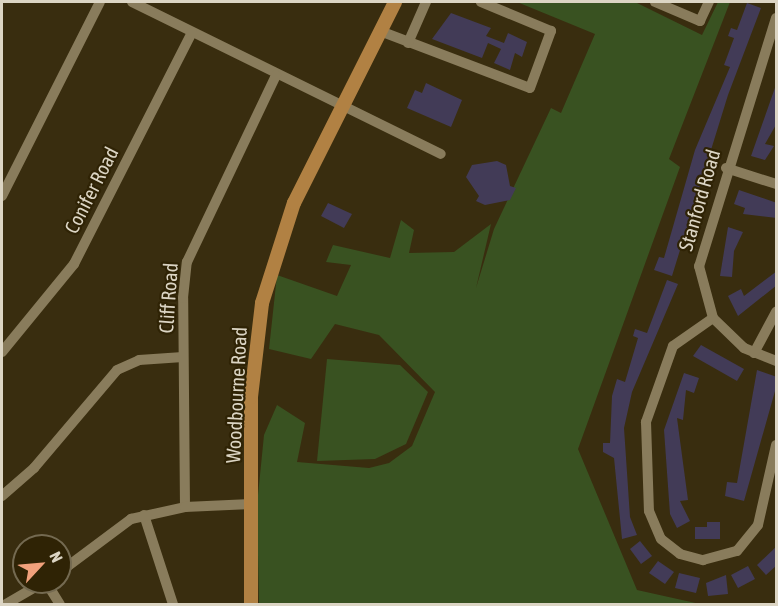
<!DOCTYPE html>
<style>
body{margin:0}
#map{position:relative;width:778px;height:606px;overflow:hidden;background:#392d0f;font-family:"Asap Condensed",sans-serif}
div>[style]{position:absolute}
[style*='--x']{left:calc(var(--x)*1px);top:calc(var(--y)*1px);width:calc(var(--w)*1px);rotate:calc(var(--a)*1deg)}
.green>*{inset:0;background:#395221}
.building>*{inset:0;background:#423b57}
.minor>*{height:10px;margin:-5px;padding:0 5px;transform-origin:5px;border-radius:5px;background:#897c5c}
.major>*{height:14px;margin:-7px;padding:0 7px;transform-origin:7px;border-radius:7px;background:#b18143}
span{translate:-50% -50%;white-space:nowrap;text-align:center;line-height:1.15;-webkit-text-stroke:4.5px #2f2305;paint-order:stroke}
.street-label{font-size:20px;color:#dcd5c4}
.frame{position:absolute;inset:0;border:3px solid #dcd5c4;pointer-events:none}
.north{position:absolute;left:12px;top:534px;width:60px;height:60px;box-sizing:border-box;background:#2f2305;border:2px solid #746a51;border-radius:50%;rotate:64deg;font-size:16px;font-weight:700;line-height:24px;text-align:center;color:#dcd5c4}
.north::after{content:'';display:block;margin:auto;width:21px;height:27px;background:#f1a17c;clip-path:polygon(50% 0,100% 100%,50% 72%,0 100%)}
</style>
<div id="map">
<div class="green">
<div style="clip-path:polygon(517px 2px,635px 2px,702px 35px,718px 2px,730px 2px,669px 159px,680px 167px,578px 449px,637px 590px,700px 604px,259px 604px,257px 505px,264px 435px,277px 405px,305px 423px,297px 462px,369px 468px,389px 463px,412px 446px,435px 392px,379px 335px,335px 324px,311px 359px,269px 349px,277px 275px,337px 296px,351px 265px,326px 262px,333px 245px,390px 258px,401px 220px,414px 230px,409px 253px,454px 252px,491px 224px,476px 288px,494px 229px,551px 108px,561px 113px,595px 34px)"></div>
<div style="clip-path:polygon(327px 359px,400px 365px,428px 392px,406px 444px,375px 459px,317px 461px)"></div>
</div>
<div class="building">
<div style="clip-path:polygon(747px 3px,761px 8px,728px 95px,672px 276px,654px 270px,659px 257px,664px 258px,695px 150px,730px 67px,724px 65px,734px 38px,728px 36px,731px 28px,737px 30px)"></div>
<div style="clip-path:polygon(451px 13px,491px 28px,486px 36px,504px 43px,508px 33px,527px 42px,522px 57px,515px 53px,510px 70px,494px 63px,501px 49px,488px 43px,482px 58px,432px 39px)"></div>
<div style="clip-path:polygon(777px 82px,777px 123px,765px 144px,774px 146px,765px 160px,751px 156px)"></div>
<div style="clip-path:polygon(426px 83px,462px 100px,451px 127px,407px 108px,415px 90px,422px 93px)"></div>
<div style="clip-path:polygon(497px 161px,506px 165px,510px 186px,516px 188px,510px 200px,485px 205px,476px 201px,479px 196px,466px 177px,472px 165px)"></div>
<div style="clip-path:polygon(739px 190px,777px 203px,777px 218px,743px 214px,745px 208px,734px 204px)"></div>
<div style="clip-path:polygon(328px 203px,352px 214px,344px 228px,321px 216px)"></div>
<div style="clip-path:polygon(728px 227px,743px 232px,734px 251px,732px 277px,720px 276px)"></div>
<div style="clip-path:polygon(777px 271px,777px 285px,738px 316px,728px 296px,741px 289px,744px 296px)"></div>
<div style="clip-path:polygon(667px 280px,678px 284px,632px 392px,624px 428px,630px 517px,637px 535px,622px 539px,614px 458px,603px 452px,603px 443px,610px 443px,612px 396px,617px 379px,625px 382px,638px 338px,633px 336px,635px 329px,647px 333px)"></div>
<div style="clip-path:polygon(701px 345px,744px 369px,737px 381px,693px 356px)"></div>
<div style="clip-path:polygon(757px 370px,777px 377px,777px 384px,744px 501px,725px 496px,727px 482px,737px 483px)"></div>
<div style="clip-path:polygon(684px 373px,699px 378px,694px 393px,686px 390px,683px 420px,677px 418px,688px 500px,680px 501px,690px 521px,677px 528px,670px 514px,664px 430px)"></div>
<div style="clip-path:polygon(707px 522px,720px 522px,720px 539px,695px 539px,695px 527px,707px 527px)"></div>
<div style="clip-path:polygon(640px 541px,652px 556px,641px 564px,630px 549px)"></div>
<div style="clip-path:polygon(777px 546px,777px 565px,766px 575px,757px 565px)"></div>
<div style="clip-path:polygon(658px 561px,674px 572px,665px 584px,649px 573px)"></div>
<div style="clip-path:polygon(748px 566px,755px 579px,738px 588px,731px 575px)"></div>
<div style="clip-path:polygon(679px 573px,700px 578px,696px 593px,675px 588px)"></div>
<div style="clip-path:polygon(726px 575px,728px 594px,708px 596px,706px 583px)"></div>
</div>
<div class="minor">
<div style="--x:132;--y:2;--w:344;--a:26.2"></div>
<div style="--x:655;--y:2;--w:49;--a:22.9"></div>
<div style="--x:700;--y:21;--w:21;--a:-65"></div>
<div style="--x:776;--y:18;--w:260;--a:107.2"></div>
<div style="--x:699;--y:266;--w:54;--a:74.9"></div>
<div style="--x:713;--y:318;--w:43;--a:44.1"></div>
<div style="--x:744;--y:348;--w:35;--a:22"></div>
<div style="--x:380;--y:31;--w:160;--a:20.8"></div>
<div style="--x:530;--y:88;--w:61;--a:-69.8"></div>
<div style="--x:551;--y:31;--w:76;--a:-157.5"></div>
<div style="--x:408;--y:43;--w:45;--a:-66.3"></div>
<div style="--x:726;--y:168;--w:52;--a:17.7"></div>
<div style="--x:2;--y:196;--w:217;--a:-63.2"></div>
<div style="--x:713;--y:318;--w:49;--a:145"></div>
<div style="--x:673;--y:346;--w:81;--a:109.6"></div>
<div style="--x:646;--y:422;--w:89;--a:88.1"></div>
<div style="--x:649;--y:511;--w:30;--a:67"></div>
<div style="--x:661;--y:539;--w:24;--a:38"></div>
<div style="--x:680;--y:554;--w:24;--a:15"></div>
<div style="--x:703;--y:560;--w:35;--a:-15"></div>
<div style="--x:737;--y:551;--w:33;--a:-51"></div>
<div style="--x:758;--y:525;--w:82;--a:-77.3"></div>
<div style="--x:2;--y:352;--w:114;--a:-50.7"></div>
<div style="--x:74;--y:264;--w:260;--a:-63"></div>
<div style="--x:754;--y:353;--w:47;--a:-61.8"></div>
<div style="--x:2;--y:496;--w:43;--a:-41.2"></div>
<div style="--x:34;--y:468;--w:128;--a:-49.7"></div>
<div style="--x:117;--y:370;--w:24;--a:-24"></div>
<div style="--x:139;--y:360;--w:44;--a:-3.9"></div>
<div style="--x:185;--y:507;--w:209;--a:-90.5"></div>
<div style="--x:183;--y:298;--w:36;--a:-84"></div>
<div style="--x:187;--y:262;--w:207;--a:-64.5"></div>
<div style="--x:144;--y:515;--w:94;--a:72"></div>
<div style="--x:60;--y:572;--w:89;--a:-36.7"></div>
<div style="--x:131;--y:519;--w:55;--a:-12.5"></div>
<div style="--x:185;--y:507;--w:66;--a:-2.6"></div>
<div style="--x:46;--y:582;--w:26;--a:58"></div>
<div style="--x:6;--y:604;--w:44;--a:-30.1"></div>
</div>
<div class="major">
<div style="--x:251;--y:604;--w:207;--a:-90"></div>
<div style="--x:251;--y:397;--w:95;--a:-83.3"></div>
<div style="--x:262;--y:303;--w:105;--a:-72.3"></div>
<div style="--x:294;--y:203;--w:225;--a:-63.3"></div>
</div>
<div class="street-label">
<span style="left:91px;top:190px;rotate:-63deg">Conifer Road</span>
<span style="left:699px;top:200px;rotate:-74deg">Stanford Road</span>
<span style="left:168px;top:298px;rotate:-86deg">Cliff Road</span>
<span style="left:236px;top:395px;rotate:-87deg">Woodbourne Road</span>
</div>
<div class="frame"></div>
<div class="north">N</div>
</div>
